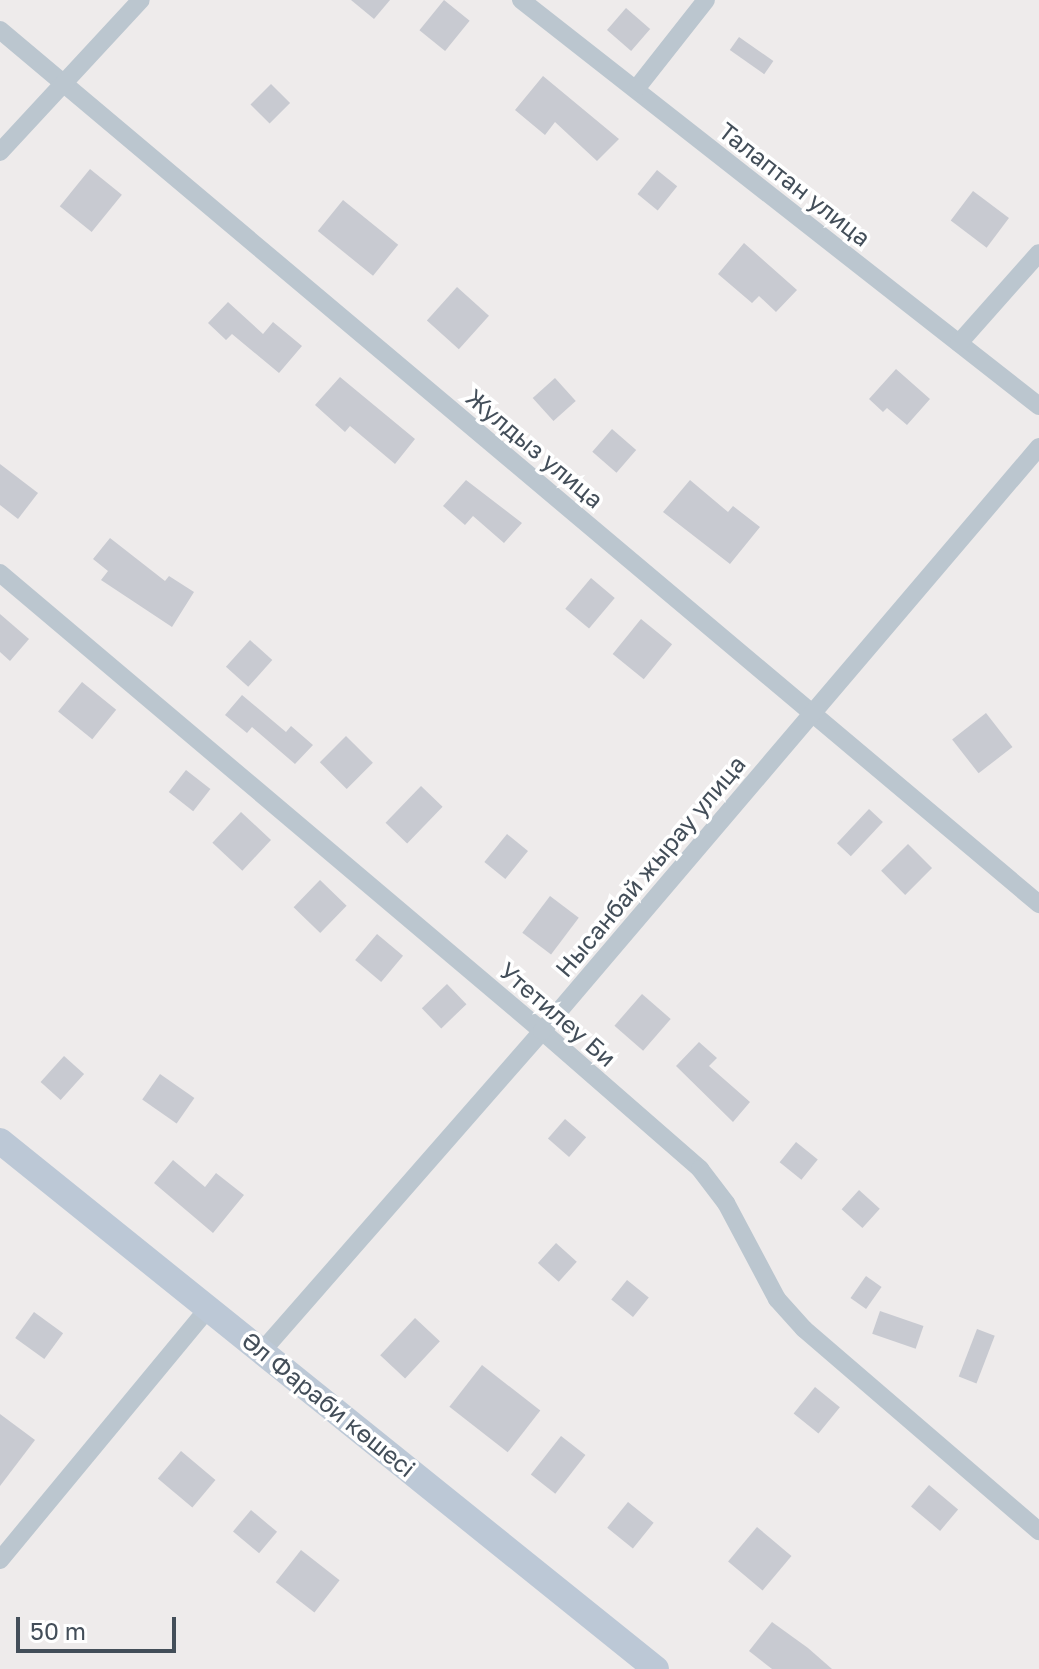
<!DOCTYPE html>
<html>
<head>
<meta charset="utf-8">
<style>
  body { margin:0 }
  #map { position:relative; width:1039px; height:1669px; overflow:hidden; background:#eeebeb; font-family:"Golos Text",sans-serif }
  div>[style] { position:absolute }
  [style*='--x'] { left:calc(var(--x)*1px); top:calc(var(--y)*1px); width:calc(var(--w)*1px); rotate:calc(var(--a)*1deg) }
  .building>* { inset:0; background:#c8cad1; transform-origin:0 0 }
  .street>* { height:18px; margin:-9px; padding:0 9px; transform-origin:9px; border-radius:9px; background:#bbc6cf }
  .secondary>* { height:26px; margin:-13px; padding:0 13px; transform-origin:13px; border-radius:13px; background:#bcc8d6 }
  span { translate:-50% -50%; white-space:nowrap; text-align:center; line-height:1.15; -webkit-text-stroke:7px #fff; paint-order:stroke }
  .street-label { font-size:24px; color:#434e59 }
  .scale { position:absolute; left:16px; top:1617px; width:160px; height:36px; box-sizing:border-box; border:4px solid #434e59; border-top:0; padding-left:10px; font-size:24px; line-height:28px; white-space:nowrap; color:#434e59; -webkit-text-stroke:6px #fff; paint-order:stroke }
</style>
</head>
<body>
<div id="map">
  <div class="building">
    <div style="clip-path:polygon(351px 0,390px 0,374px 19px)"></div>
    <div style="left:444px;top:0;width:33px;height:39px;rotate:39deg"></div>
    <div style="left:626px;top:8px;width:32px;height:29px;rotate:41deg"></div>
    <div style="left:739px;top:37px;width:42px;height:16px;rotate:35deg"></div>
    <div style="clip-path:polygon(543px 76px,619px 139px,597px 161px,555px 122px,545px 135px,515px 110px)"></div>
    <div style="left:271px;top:84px;width:27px;height:29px;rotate:45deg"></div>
    <div style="left:90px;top:169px;width:41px;height:48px;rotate:39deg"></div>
    <div style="left:657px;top:170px;width:26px;height:31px;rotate:39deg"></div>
    <div style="left:973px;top:191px;width:45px;height:37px;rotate:37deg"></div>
    <div style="left:343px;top:200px;width:71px;height:40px;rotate:39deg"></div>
    <div style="clip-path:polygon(744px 243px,797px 290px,776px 312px,759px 296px,752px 303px,718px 274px)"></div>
    <div style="left:457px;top:287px;width:43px;height:45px;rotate:42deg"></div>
    <div style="clip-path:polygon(228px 302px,263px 334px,273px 322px,302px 346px,279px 373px,232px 334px,226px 340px,208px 323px)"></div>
    <div style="clip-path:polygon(896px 369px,930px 399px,907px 425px,887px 408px,883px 412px,869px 399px)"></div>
    <div style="clip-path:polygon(340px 377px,415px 439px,395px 464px,350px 426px,345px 432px,315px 405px)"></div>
    <div style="left:555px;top:378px;width:31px;height:30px;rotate:48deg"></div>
    <div style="left:612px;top:429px;width:32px;height:30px;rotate:41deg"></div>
    <div style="clip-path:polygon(0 464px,38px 493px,18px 519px,0 505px)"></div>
    <div style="clip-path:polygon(466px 480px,522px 523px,504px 543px,473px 516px,465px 525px,443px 506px)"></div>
    <div style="clip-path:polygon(690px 480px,728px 512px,733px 506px,760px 527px,730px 564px,663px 512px)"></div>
    <div style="clip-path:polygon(110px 538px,165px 581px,169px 576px,194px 592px,172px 627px,101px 580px,108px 571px,93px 559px)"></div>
    <div style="left:591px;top:578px;width:31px;height:40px;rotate:40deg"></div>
    <div style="clip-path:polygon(0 614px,29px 639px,10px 661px,0 652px)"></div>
    <div style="left:641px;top:619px;width:40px;height:45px;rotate:39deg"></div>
    <div style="left:250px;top:640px;width:30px;height:36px;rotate:42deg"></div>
    <div style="left:82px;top:682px;width:44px;height:38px;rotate:39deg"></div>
    <div style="clip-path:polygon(242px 695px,286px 732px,291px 726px,313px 745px,295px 764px,252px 727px,247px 733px,225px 715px)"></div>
    <div style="left:986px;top:713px;width:43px;height:43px;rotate:52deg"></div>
    <div style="left:346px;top:736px;width:38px;height:37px;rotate:45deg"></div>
    <div style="left:186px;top:770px;width:31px;height:28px;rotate:38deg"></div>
    <div style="left:421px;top:786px;width:30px;height:51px;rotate:44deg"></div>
    <div style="left:869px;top:809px;width:19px;height:47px;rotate:43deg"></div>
    <div style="left:241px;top:812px;width:41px;height:42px;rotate:43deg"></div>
    <div style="left:507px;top:834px;width:27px;height:36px;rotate:39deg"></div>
    <div style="left:908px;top:844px;width:34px;height:38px;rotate:45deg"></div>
    <div style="left:320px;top:880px;width:37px;height:38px;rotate:44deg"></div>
    <div style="left:550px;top:896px;width:36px;height:46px;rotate:37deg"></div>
    <div style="left:377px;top:934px;width:34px;height:34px;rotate:40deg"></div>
    <div style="left:447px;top:984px;width:28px;height:35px;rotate:46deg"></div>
    <div style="left:642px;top:994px;width:38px;height:42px;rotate:41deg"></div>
    <div style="clip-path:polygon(699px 1042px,717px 1058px,709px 1066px,750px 1102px,733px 1122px,676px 1066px)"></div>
    <div style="left:64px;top:1056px;width:27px;height:35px;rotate:42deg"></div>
    <div style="left:160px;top:1074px;width:42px;height:31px;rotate:35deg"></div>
    <div style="left:565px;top:1119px;width:28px;height:26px;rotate:41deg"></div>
    <div style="left:796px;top:1142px;width:28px;height:26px;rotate:39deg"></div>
    <div style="clip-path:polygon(173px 1160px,205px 1187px,216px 1173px,244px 1195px,213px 1233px,154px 1183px)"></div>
    <div style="left:859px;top:1190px;width:28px;height:26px;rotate:42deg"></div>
    <div style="left:556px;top:1243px;width:28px;height:27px;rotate:42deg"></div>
    <div style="left:866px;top:1276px;width:19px;height:27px;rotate:35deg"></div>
    <div style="left:627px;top:1280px;width:28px;height:25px;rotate:39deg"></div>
    <div style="left:880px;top:1311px;width:46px;height:24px;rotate:19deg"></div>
    <div style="left:34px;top:1312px;width:36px;height:32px;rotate:36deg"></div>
    <div style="left:415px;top:1318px;width:34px;height:51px;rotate:43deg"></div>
    <div style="left:977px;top:1329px;width:19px;height:51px;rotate:21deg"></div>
    <div style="left:482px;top:1365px;width:74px;height:53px;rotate:38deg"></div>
    <div style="left:815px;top:1387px;width:32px;height:34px;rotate:39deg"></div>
    <div style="clip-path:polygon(0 1414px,35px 1440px,0 1486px)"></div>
    <div style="left:561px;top:1436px;width:31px;height:49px;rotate:38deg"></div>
    <div style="left:181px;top:1451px;width:45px;height:36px;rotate:40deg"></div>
    <div style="left:929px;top:1485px;width:38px;height:28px;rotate:40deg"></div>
    <div style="left:628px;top:1502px;width:33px;height:33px;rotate:39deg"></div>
    <div style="left:251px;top:1510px;width:34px;height:28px;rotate:40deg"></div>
    <div style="left:757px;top:1527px;width:45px;height:45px;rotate:40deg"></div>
    <div style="left:301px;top:1550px;width:49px;height:41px;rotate:38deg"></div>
    <div style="clip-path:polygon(772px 1622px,808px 1648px,832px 1669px,772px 1669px,749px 1651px)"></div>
  </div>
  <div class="street">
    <div style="--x:521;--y:0;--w:658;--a:38.09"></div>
    <div style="--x:0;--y:30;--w:1358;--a:40.07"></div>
    <div style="--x:636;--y:89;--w:113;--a:-51.8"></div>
    <div style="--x:0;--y:152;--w:207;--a:-47.2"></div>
    <div style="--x:959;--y:343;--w:120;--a:-48.4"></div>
    <div style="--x:0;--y:573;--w:710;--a:40.2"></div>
    <div style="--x:542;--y:1031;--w:210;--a:41.1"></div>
    <div style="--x:700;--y:1169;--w:43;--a:52.6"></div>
    <div style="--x:726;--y:1203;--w:109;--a:62"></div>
    <div style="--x:777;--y:1299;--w:40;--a:48"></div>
    <div style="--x:804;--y:1329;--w:310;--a:40.7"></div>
    <div style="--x:263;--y:1350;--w:424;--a:-48.8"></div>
    <div style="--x:542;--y:1031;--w:767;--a:-49.6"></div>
    <div style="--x:0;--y:1560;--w:328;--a:-50.4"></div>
  </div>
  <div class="secondary">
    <div style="--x:0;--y:1141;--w:842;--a:38.83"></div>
  </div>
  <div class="street-label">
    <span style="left:795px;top:184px;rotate:38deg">Талаптан улица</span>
    <span style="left:535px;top:448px;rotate:40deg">Жулдыз улица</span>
    <span style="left:650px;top:866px;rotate:-50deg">Нысанбай жырау улица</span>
    <span style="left:558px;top:1014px;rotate:41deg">Утетилеу Би</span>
    <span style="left:329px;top:1404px;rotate:39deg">Әл Фараби көшесі</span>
  </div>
  <div class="scale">50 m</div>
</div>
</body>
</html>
